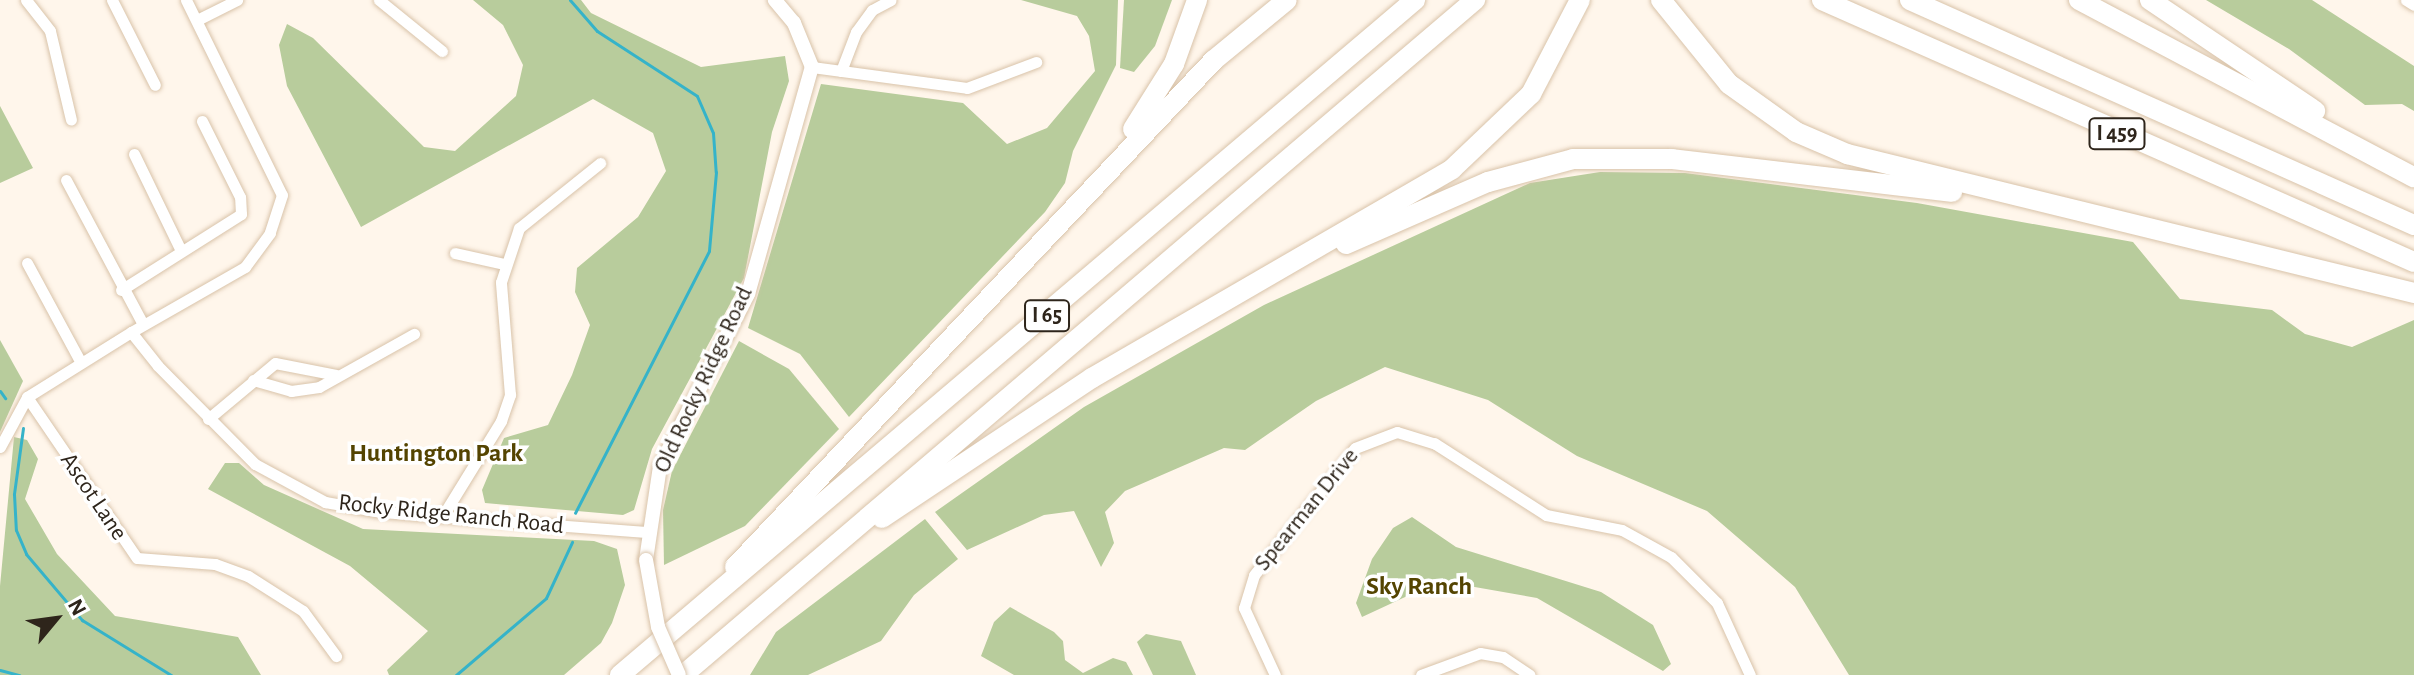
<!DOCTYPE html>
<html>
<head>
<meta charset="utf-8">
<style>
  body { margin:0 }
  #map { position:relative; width:2414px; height:675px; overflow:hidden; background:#fff6eb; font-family:"Alegreya Sans",sans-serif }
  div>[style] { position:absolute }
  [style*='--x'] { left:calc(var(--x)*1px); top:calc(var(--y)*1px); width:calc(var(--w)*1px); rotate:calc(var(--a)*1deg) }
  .green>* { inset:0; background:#b8cc9c }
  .stream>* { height:3px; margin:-1.5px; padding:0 1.5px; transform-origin:1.5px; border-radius:1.5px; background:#35b3c9 }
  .roads { filter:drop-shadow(0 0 2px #d9c3a9) drop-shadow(0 0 2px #d9c3a9) }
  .minor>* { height:11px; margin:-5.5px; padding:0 5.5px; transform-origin:5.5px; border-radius:5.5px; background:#fff }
  .tertiary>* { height:14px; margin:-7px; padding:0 7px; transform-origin:7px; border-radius:7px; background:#fff }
  .motorway>* { height:20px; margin:-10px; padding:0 10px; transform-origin:10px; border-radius:10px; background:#fff }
  .bridges { filter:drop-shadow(0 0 2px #d9c3a9) drop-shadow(0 0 2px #d9c3a9) }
  .tertiary-bridge>* { height:14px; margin:-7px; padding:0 7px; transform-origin:7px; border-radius:7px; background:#fff }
  span { translate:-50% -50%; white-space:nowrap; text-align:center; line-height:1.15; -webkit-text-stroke:7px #fff; paint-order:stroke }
  .shield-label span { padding:2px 6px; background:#fff; border:2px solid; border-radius:6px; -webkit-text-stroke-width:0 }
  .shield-label { font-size:22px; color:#2e251b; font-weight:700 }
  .street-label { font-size:24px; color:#2e251b }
  .neighbourhood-label { font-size:26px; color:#544401; font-weight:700 }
  .north { position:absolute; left:16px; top:579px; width:80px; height:80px; -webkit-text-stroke:6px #fff; paint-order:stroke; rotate:61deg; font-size:22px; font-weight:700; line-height:32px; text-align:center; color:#2e251b }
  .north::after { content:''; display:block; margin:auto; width:28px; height:36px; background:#2e251b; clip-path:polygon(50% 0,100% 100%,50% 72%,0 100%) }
</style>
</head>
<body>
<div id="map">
  <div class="green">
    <div style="clip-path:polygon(473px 0,581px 0,591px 13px,701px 67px,785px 56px,789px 81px,772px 132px,744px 278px,652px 449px,634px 510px,623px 515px,485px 503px,482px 490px,504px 438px,548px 425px,572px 375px,590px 325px,575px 292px,577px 268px,638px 217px,666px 171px,653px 133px,593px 99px,361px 227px,287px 86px,279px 45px,287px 24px,313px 38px,424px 147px,455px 151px,516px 96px,523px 65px,503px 25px)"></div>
    <div style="clip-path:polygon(1021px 0,1118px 0,1116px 65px,1073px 151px,1065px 183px,1045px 212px,849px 417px,800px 354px,748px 328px,821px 84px,963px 103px,1007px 144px,1047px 128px,1095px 71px,1089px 36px,1077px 16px)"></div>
    <div style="clip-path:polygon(1124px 0,1172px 0,1155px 46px,1134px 72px,1120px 68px)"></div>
    <div style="clip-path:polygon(2206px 0,2312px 0,2414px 66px,2414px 111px,2402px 104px,2365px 105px,2289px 49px)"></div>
    <div style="clip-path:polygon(0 106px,33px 168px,0 183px)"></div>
    <div style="clip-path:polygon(1600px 172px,1685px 173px,1917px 203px,2133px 242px,2180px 299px,2272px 310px,2305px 334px,2352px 347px,2414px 320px,2414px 675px,1849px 675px,1795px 587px,1707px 511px,1577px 456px,1488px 400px,1385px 367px,1316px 401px,1245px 450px,1224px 448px,1125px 491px,1105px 512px,1114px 543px,1101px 567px,1074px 511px,1044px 515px,967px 550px,935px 512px,1084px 407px,1264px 305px,1530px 183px)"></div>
    <div style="clip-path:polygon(0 340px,23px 381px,0 432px)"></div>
    <div style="clip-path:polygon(739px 341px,789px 369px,839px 429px,745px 526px,664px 565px,663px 510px,672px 471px)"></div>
    <div style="clip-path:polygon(14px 437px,27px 440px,38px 459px,25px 499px,57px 554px,115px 616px,238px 637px,261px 675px,0 675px,0 586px)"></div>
    <div style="clip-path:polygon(225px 463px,239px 463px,264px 485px,363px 529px,594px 541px,617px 549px,625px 585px,612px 623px,601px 643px,564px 675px,389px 675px,387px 670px,428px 631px,350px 566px,208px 489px)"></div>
    <div style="clip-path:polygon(1412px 517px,1456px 547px,1601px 592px,1653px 625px,1671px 664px,1663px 671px,1537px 598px,1469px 586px,1431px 585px,1362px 617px,1356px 603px,1372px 559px,1393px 528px)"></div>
    <div style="clip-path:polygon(925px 519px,958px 559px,914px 595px,881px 641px,808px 675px,750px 675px,776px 632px)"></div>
    <div style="clip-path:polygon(1010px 607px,1054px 632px,1063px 641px,1065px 660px,1083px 673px,1113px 658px,1126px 662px,1133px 675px,1014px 675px,981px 656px,994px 622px)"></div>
    <div style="clip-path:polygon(1146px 634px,1181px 641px,1196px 675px,1153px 675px,1137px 642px)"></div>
  </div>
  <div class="stream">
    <div style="--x:570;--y:0;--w:41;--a:48.9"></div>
    <div style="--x:597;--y:31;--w:119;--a:33"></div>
    <div style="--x:697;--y:96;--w:40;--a:66.6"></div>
    <div style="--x:713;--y:133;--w:39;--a:86"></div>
    <div style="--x:716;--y:172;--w:79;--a:95.1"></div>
    <div style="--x:709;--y:251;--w:294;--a:117.1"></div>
    <div style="--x:0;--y:391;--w:9;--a:54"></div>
    <div style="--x:23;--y:428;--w:67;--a:97.8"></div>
    <div style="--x:14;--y:494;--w:36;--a:87"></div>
    <div style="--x:16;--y:530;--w:26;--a:67"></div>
    <div style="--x:26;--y:554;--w:87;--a:49.7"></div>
    <div style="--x:82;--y:620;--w:105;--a:31.7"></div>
    <div style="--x:0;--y:670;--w:20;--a:15"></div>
    <div style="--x:456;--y:675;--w:118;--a:-40.5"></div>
    <div style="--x:546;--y:598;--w:62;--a:-65.1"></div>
  </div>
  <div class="roads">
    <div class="minor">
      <div style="--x:26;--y:0;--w:39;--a:52"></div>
      <div style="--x:50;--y:31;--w:91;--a:76.7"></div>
      <div style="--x:112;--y:0;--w:95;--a:63.2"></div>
      <div style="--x:186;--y:0;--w:217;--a:63.8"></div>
      <div style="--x:282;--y:195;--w:40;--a:108"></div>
      <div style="--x:270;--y:233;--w:42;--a:126.3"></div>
      <div style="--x:245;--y:267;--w:131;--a:150.3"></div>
      <div style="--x:131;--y:332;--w:43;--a:51.5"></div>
      <div style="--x:158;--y:366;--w:138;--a:45.3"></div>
      <div style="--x:255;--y:464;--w:80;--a:28.5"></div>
      <div style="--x:325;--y:502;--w:57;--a:10.1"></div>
      <div style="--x:381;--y:512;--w:267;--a:4.3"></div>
      <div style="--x:379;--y:0;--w:81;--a:39"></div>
      <div style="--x:2406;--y:0;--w:9;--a:32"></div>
      <div style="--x:197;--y:20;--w:45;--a:-26.6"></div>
      <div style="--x:812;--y:67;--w:156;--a:7.7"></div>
      <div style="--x:967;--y:88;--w:74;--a:-20.6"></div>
      <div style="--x:841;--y:71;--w:42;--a:-69"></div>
      <div style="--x:856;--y:32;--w:27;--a:-54"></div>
      <div style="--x:872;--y:10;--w:21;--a:-28"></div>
      <div style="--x:134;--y:154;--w:108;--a:64.1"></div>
      <div style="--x:66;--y:180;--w:163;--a:61.9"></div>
      <div style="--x:455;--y:253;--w:50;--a:12.7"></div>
      <div style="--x:27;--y:263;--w:109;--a:61.6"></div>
      <div style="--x:121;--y:290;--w:142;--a:-32.3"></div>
      <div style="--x:241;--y:214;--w:17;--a:-93"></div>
      <div style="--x:240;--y:197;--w:85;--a:-116.6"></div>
      <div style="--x:253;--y:380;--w:40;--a:16"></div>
      <div style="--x:291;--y:391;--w:28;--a:-8"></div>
      <div style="--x:319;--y:387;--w:109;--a:-29.2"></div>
      <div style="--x:27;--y:397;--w:195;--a:55.7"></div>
      <div style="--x:137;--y:558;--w:78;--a:4.4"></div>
      <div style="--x:215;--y:564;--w:35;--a:20"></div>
      <div style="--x:248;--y:576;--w:65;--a:32.5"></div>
      <div style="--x:303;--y:611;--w:56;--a:53.7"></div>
      <div style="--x:208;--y:419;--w:87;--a:-39.9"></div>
      <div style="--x:275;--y:363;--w:62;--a:11.1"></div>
      <div style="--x:0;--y:447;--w:57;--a:-61.6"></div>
      <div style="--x:27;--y:397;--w:123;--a:-32"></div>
      <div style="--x:442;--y:517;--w:113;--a:-58.4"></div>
      <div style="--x:501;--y:421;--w:28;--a:-71"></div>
      <div style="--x:510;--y:395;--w:113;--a:-94.6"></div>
      <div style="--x:501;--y:282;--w:57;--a:-71.6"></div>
      <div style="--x:519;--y:228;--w:104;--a:-38.7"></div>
      <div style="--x:1275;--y:675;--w:74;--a:-114.8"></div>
      <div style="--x:1244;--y:608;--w:34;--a:-73"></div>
      <div style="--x:1254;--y:575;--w:162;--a:-51.5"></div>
      <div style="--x:1355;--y:448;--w:45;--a:-20.9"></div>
      <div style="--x:1397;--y:432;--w:39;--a:17"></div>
      <div style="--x:1434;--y:443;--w:133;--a:32.7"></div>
      <div style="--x:1546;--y:515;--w:77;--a:11.2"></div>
      <div style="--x:1622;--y:530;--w:56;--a:28.9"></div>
      <div style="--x:1671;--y:557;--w:65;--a:45"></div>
      <div style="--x:1717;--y:603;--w:79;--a:65.4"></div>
      <div style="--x:1421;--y:675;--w:63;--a:-20.4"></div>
      <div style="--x:1480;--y:653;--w:23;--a:10"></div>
      <div style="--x:1503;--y:657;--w:32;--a:34"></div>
    </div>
    <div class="tertiary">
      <div style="--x:646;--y:560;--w:95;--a:-81.5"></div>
      <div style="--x:660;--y:466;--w:193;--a:-62.9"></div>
      <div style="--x:748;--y:294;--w:236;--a:-74.3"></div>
      <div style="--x:812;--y:67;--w:48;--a:-112.2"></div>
      <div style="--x:794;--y:23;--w:30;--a:-130"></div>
    </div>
    <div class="motorway">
      <div style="--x:1661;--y:0;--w:108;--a:51"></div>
      <div style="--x:1729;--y:84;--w:82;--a:35.6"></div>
      <div style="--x:1796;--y:132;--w:56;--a:23.3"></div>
      <div style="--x:1847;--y:154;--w:584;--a:13.77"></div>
      <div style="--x:1822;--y:0;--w:647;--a:23.87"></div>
      <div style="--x:1910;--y:0;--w:552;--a:24.06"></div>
      <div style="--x:2079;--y:0;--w:379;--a:27.9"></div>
      <div style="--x:2150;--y:0;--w:199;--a:33.9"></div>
      <div style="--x:1133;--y:129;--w:77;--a:-57.8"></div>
      <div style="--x:1174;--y:64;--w:68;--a:-70.2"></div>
      <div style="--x:1346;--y:244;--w:155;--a:-23.6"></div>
      <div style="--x:1488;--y:182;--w:88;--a:-15.1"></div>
      <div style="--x:1573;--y:159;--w:99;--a:0"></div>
      <div style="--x:1672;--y:159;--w:282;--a:6.7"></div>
      <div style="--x:882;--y:518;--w:252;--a:-33.7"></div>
      <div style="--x:1092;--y:378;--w:416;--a:-30.1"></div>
      <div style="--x:1452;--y:169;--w:109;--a:-43.5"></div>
      <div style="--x:1531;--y:94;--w:106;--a:-62.5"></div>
      <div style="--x:735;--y:567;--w:697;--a:-46.63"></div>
      <div style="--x:1214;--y:60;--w:94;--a:-39.4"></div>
      <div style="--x:620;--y:675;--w:1043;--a:-40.33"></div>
      <div style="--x:683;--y:675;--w:1041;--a:-40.44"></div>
    </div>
  </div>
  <div class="bridges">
    <div class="tertiary-bridge">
      <div style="--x:646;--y:560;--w:68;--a:79.8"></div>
      <div style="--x:658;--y:627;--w:52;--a:66.4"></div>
    </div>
  </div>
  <div class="shield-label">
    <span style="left:2117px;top:134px">I 459</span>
    <span style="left:1047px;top:316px">I 65</span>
  </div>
  <div class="street-label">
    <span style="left:704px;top:380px;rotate:-65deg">Old Rocky Ridge Road</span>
    <span style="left:93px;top:497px;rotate:56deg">Ascot Lane</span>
    <span style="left:1307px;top:510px;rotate:-51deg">Spearman Drive</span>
    <span style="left:451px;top:515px;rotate:6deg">Rocky Ridge Ranch Road</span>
  </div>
  <div class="neighbourhood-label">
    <span style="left:436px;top:454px">Huntington Park</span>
    <span style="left:1419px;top:587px">Sky Ranch</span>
  </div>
  <div class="north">N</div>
</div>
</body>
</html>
